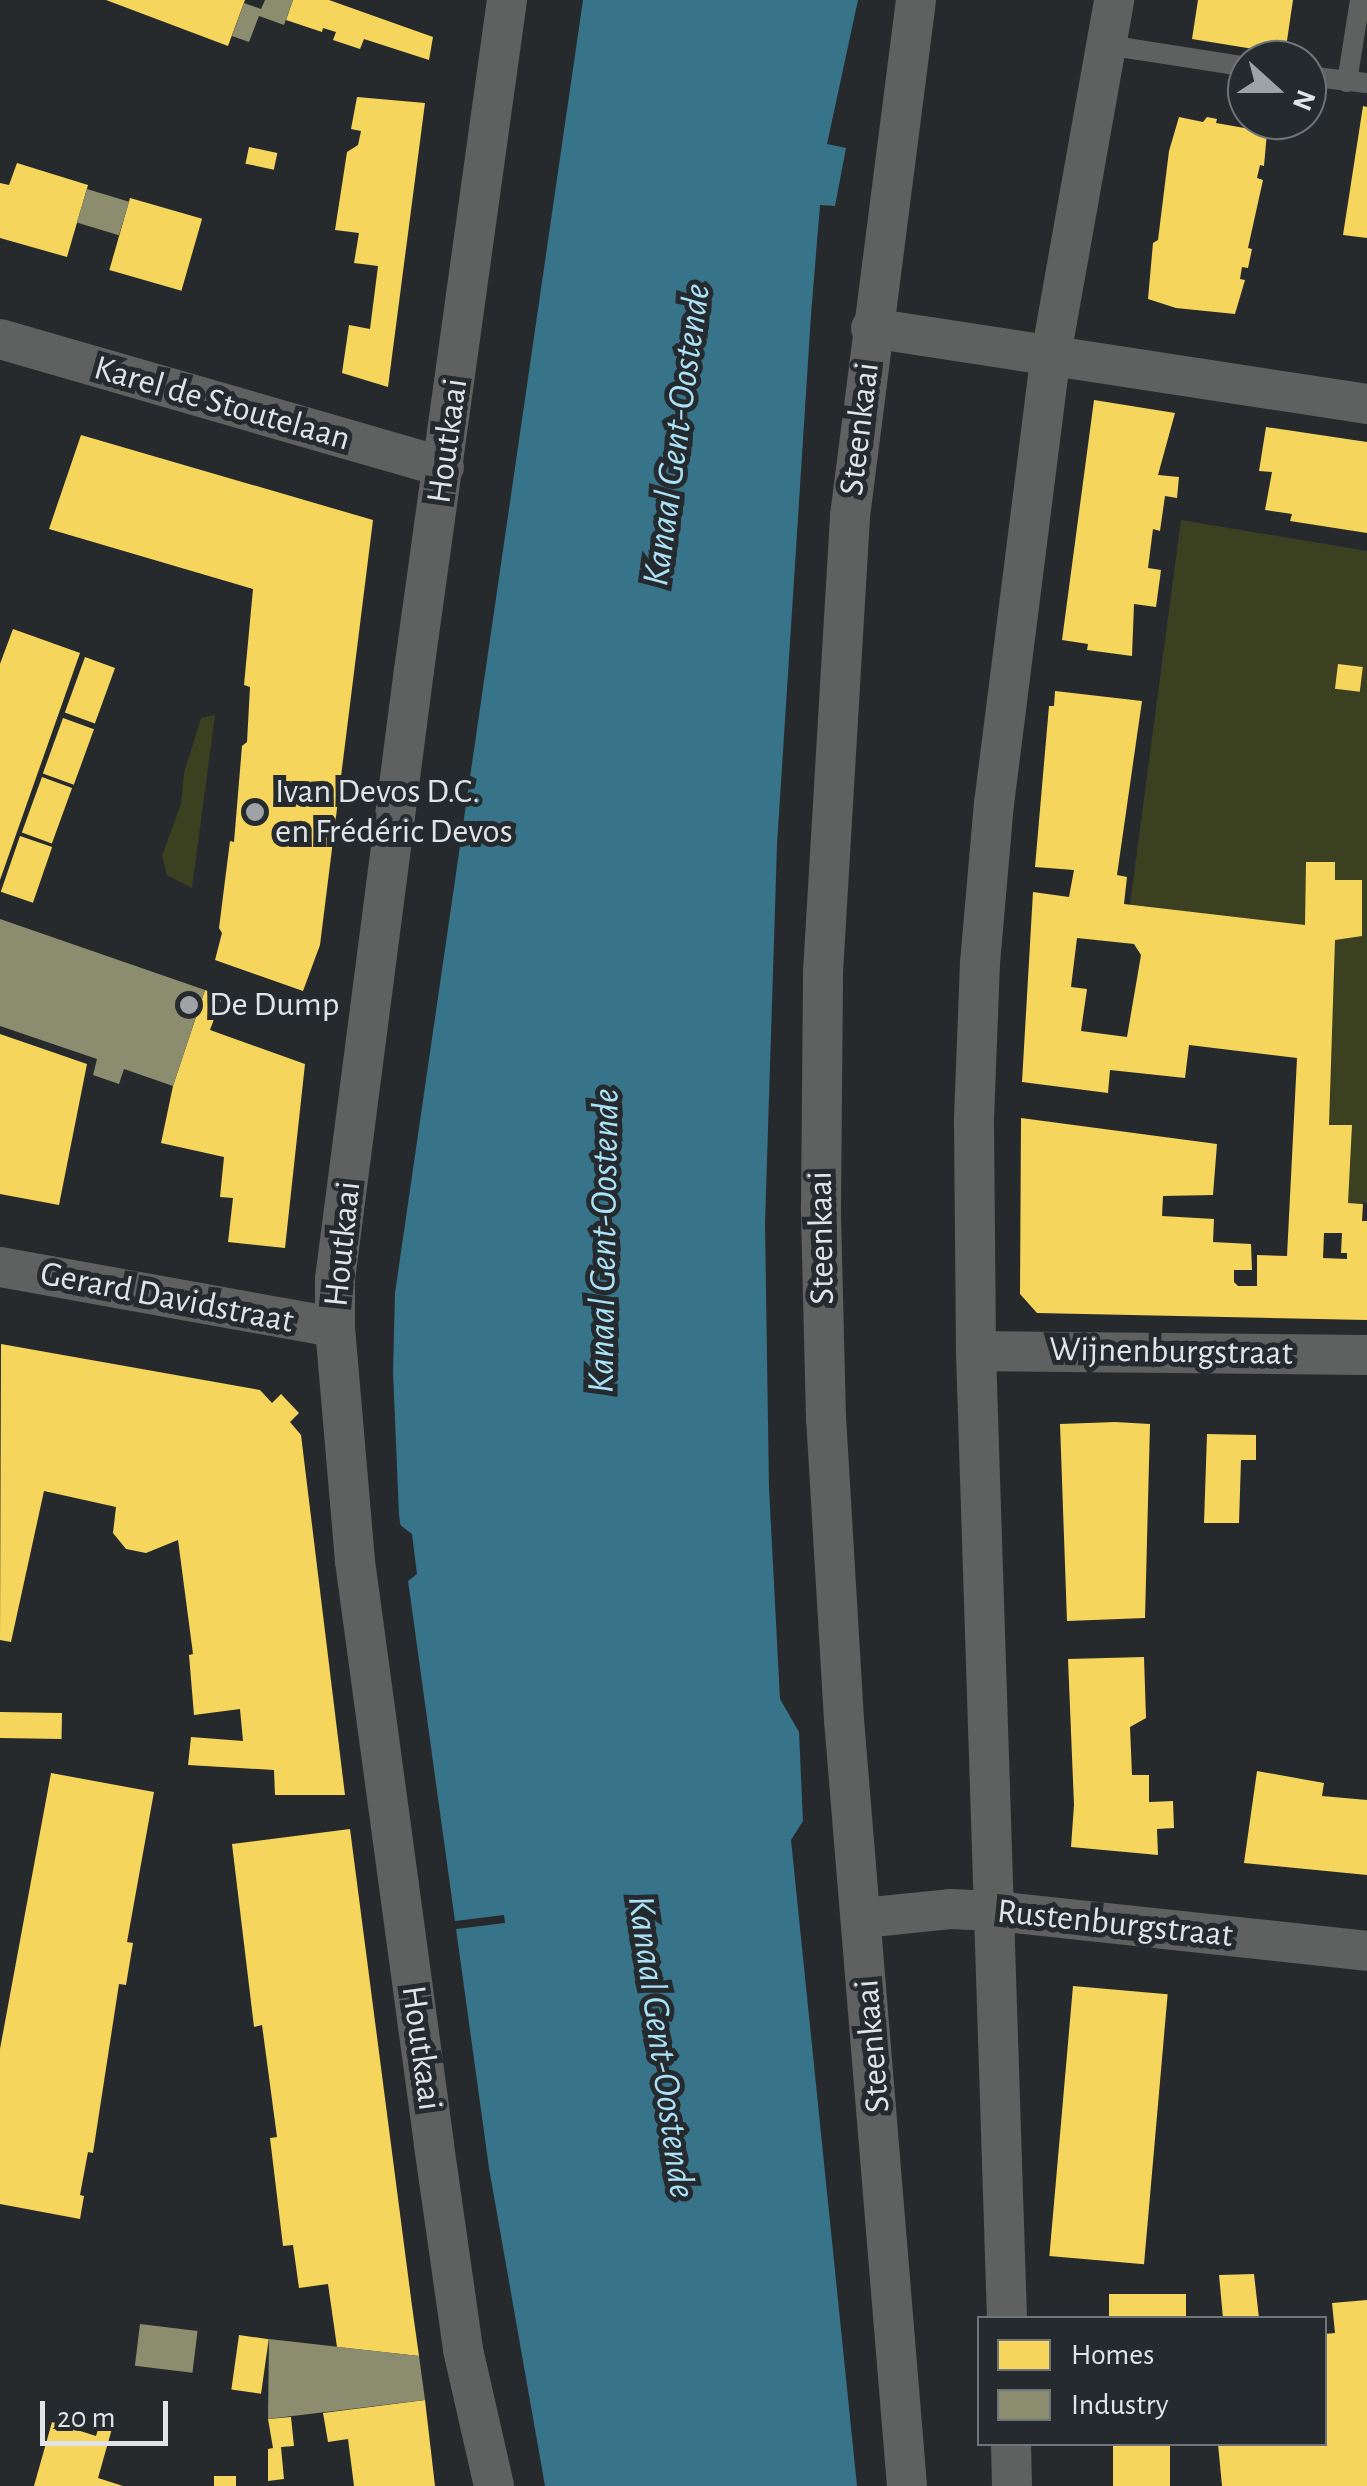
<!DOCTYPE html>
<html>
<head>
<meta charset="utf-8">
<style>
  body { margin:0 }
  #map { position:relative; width:1367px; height:2486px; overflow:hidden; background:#272a2c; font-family:"Alegreya Sans",sans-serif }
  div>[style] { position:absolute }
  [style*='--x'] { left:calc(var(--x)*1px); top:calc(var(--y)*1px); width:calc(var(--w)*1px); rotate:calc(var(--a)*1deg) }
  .green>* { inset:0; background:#3b4020 }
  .water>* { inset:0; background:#377389 }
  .pier>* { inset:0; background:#272a2c; transform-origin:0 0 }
  .homes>* { inset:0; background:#f6d55c; transform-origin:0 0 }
  .industry>* { inset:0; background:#8c8c6e; transform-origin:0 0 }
  .lane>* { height:20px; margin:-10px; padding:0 10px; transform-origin:10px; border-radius:10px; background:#5f6060 }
  .street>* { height:40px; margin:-20px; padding:0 20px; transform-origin:20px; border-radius:20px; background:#5f6060 }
  .dots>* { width:28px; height:28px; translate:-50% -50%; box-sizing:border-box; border:5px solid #252a2e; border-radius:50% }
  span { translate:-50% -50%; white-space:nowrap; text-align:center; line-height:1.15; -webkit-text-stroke:10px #252a2e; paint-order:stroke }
  .street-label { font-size:35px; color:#e1e4e7 }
  .poi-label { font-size:35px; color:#e1e4e7 }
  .left { translate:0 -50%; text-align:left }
  .water-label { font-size:38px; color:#aae1f7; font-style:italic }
  .legend { position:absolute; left:977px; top:2316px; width:350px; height:130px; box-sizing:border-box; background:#252a2e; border:2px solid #707478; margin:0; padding:12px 18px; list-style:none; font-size:30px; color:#e1e4e7 }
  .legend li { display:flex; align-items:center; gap:20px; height:50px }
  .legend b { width:50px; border:2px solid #707478 }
  .north { position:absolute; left:1227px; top:40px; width:100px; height:100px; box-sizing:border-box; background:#252a2e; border:2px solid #707478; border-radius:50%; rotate:111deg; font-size:28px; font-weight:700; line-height:40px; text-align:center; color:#e1e4e7 }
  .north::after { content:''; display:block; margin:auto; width:35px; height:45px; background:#a0a3a6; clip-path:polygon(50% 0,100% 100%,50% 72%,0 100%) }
  .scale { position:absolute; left:40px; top:2401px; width:128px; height:45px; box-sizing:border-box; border:5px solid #e1e4e7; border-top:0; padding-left:12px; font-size:30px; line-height:35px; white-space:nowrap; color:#e1e4e7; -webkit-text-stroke:8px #252a2e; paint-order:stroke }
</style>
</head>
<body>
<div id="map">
  <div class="green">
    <div style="clip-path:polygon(1181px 520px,1367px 551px,1367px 1203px,1346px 1203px,1319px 1143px,1324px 935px,1129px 912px)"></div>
    <div style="clip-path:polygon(215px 715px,210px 753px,192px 888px,167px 875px,162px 856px,181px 804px,184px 773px,201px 718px)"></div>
  </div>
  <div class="water">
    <div style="clip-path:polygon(583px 0,858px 0,827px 144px,846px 148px,835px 206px,820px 205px,811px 315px,777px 845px,765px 1224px,769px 1488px,780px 1699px,799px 1732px,803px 1821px,791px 1840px,857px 2486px,545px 2486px,489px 2168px,399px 1515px,393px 1372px,395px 1293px)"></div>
  </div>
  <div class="pier">
    <div style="clip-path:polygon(395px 1521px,412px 1534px,417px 1574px,403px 1585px)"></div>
    <div style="left:504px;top:1915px;width:8px;height:57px;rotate:83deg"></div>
  </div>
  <div class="homes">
    <div style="clip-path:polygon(106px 0,245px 0,228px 46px)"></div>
    <div style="clip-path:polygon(293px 0,329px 0,433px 37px,429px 60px,364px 39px,360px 49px,333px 40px,336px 32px,323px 28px,322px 32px,286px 20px)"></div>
    <div style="clip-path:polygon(1198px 0,1293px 0,1285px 54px,1192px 39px)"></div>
    <div style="clip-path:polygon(357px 97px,425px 103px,388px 387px,342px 373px,349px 325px,370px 329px,378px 266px,354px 263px,359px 233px,335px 230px,347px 152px,358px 145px,361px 131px,351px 129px)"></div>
    <div style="clip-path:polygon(1363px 106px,1367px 107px,1367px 238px,1343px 235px)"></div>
    <div style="clip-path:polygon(1179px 117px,1203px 122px,1207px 117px,1217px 119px,1216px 123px,1267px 132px,1264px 166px,1260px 165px,1257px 178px,1263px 180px,1248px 248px,1252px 249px,1248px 268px,1242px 267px,1240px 279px,1245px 280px,1235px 314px,1176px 308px,1148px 299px,1153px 243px,1158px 240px,1169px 151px)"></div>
    <div style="left:249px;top:147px;width:29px;height:17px;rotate:12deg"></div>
    <div style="clip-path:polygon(17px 163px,88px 185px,67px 257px,0 238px,0 183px,9px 185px)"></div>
    <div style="left:130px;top:198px;width:75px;height:75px;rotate:16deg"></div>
    <div style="clip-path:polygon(1094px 400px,1175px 413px,1158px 475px,1179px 477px,1177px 498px,1165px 496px,1160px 531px,1153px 529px,1148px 568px,1161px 570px,1156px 607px,1134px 604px,1132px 656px,1087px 650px,1088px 644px,1062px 640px)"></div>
    <div style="clip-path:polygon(1266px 427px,1367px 442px,1367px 533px,1290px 521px,1292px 514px,1265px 510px,1272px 472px,1259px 471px)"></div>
    <div style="clip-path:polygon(81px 435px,373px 520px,320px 945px,303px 991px,215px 960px,222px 933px,219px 928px,230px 841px,234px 842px,242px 746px,247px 742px,250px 687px,244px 685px,253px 589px,49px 529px)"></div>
    <div style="clip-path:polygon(13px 629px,80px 653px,0 880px,0 664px)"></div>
    <div style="left:85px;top:657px;width:32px;height:59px;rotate:20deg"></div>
    <div style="left:1338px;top:664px;width:25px;height:25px;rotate:7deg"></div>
    <div style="clip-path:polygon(evenodd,1055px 691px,1142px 701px,1117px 875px,1127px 877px,1124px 904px,1305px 925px,1306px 862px,1335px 862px,1335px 880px,1362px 880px,1362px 936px,1335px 940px,1329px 1125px,1352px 1125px,1348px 1203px,1363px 1204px,1362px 1221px,1367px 1221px,1367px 1320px,1037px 1313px,1020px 1294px,1021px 1118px,1217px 1144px,1213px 1195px,1163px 1196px,1162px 1216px,1214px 1219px,1213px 1242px,1251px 1244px,1252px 1270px,1234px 1270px,1234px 1282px,1238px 1286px,1257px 1286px,1257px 1255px,1287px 1256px,1297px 1058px,1189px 1045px,1185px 1078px,1110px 1070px,1108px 1093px,1022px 1082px,1033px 892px,1069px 897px,1074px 870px,1035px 867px,1049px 706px,1054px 706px,1055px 691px,1077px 938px,1134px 944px,1141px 955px,1127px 1037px,1081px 1031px,1087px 989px,1071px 987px,1077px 938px,1055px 691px,1324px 1233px,1342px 1233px,1341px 1253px,1347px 1253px,1347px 1259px,1323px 1258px,1324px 1233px)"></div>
    <div style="left:63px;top:718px;width:33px;height:59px;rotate:20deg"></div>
    <div style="left:42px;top:777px;width:32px;height:59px;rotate:20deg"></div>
    <div style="left:20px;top:836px;width:34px;height:59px;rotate:19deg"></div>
    <div style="clip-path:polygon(205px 990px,226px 998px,221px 1000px,210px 1030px,305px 1064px,285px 1248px,228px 1242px,233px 1198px,220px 1197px,224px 1157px,161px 1143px,173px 1086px)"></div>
    <div style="clip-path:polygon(0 1034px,87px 1064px,59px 1205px,0 1194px)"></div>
    <div style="clip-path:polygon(1px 1344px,260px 1390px,272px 1403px,281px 1394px,299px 1413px,290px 1422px,301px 1435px,345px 1795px,275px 1795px,274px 1770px,188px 1765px,191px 1737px,243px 1741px,240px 1709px,194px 1715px,189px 1655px,193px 1654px,178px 1540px,146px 1553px,126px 1549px,113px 1533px,116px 1507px,44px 1491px,11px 1642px,0 1640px)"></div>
    <div style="clip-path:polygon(1115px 1422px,1150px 1424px,1145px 1618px,1067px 1621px,1060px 1424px)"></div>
    <div style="clip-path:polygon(1207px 1434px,1256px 1435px,1256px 1460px,1241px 1460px,1239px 1523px,1204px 1523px)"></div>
    <div style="clip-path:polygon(1144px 1657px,1146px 1718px,1130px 1727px,1132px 1775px,1149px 1775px,1149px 1802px,1173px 1801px,1174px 1828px,1157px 1829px,1158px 1855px,1071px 1847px,1074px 1805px,1068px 1659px)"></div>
    <div style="left:0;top:1712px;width:62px;height:26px;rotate:1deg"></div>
    <div style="clip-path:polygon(1257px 1771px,1324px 1783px,1322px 1796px,1367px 1800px,1367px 1875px,1244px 1863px)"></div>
    <div style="clip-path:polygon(51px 1773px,154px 1792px,127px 1942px,133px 1943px,126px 1985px,119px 1984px,93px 2153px,88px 2152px,80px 2195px,84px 2196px,80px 2219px,0 2204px,0 2049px)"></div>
    <div style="clip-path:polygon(350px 1829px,412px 2306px,419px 2356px,337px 2347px,328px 2284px,299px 2288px,293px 2245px,283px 2246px,270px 2138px,277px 2137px,262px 2025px,254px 2027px,232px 1844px)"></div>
    <div style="left:1073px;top:1986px;width:95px;height:271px;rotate:5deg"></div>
    <div style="clip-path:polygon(1254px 2274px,1259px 2318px,1223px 2318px,1219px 2275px)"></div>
    <div style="left:1186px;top:2294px;width:24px;height:77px;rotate:90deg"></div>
    <div style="clip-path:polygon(1367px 2300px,1367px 2486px,1222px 2486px,1218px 2444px,1324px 2444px,1324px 2334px,1335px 2333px,1332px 2303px)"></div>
    <div style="left:239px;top:2335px;width:30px;height:55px;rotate:8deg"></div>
    <div style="clip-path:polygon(425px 2400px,435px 2486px,354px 2486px,348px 2439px,328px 2442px,323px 2413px)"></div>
    <div style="clip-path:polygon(291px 2417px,294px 2446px,281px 2447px,284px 2479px,268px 2481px,268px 2449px,273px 2448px,268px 2419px)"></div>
    <div style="clip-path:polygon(101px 2420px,113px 2425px,98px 2478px,123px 2486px,34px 2486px,52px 2422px,96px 2436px)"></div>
    <div style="left:1113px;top:2444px;width:57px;height:42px"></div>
    <div style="left:214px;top:2476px;width:22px;height:10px"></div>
  </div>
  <div class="industry">
    <div style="clip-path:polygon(265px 0,293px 0,284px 25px,259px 16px,249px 42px,232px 36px,244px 3px,261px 9px)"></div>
    <div style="left:87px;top:189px;width:44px;height:35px;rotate:17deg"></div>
    <div style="clip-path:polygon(0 919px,205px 990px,173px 1086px,124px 1069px,119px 1084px,93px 1075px,97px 1059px,0 1026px)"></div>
    <div style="left:140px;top:2324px;width:58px;height:42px;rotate:7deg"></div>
    <div style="clip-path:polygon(269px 2339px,419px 2356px,425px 2400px,268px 2419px)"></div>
  </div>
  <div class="lane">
    <div style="--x:1107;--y:45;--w:142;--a:8.9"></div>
    <div style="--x:1307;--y:76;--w:60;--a:6.7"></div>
    <div style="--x:1347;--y:82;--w:83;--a:-81"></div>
  </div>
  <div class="street">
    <div style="--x:871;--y:328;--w:502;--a:8.71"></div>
    <div style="--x:0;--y:339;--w:462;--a:16.1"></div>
    <div style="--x:0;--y:1267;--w:340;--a:10.2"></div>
    <div style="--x:976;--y:1351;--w:391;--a:0.6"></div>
    <div style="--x:863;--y:1918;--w:87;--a:-5.9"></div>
    <div style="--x:950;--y:1909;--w:45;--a:2.5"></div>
    <div style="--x:995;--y:1911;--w:374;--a:6.1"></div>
    <div style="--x:1007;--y:2318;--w:967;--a:-91.84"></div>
    <div style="--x:976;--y:1351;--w:232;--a:-90.5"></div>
    <div style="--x:974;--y:1119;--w:156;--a:-87.8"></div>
    <div style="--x:980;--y:963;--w:160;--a:-85"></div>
    <div style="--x:994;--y:804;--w:453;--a:-82.8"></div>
    <div style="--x:1051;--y:355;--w:361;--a:-79.9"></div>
    <div style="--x:1011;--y:2444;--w:42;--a:88.6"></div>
    <div style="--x:494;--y:2486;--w:140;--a:-102.8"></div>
    <div style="--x:463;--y:2349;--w:207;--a:-98.1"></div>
    <div style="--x:434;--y:2144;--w:588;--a:-97.72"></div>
    <div style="--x:355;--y:1561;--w:235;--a:-94.9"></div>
    <div style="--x:335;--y:1327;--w:48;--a:-90"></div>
    <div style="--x:335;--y:1279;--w:614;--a:-82.61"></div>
    <div style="--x:414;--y:670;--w:676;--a:-82.1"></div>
    <div style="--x:907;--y:2486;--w:769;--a:-94.7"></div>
    <div style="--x:844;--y:1720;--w:302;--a:-93.4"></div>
    <div style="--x:826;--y:1419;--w:212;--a:-91.4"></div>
    <div style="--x:821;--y:1207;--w:235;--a:-89.5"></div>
    <div style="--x:823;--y:972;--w:457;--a:-86.6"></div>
    <div style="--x:850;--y:516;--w:520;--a:-82.71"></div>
  </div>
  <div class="dots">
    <div style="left:255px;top:812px;background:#a0a3a6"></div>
    <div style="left:189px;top:1005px;background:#a0a3a6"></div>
  </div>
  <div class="street-label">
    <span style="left:222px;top:404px;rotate:16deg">Karel de Stoutelaan</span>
    <span style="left:860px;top:429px;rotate:-83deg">Steenkaai</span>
    <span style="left:448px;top:441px;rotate:-82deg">Houtkaai</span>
    <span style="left:822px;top:1238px;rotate:-91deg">Steenkaai</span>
    <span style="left:343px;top:1244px;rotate:-84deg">Houtkaai</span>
    <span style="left:167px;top:1298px;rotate:11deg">Gerard Davidstraat</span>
    <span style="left:1171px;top:1352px;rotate:1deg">Wijnenburgstraat</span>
    <span style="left:1115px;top:1924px;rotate:6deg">Rustenburgstraat</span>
    <span style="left:873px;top:2046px;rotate:-95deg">Steenkaai</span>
    <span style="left:421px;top:2048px;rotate:82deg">Houtkaai</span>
  </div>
  <div class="poi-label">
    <span class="left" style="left:275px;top:812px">Ivan Devos D.C.<br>en Frédéric Devos</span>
    <span class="left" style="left:209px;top:1005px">De Dump</span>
  </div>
  <div class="water-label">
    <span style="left:678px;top:435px;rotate:-82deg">Kanaal Gent-Oostende</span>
    <span style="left:605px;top:1241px;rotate:-89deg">Kanaal Gent-Oostende</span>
    <span style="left:660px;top:2047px;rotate:82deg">Kanaal Gent-Oostende</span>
  </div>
  <ul class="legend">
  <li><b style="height:28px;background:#f6d55c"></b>Homes</li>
  <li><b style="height:28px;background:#8c8c6e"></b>Industry</li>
  </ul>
  <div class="north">N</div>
  <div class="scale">20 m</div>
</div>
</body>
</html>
